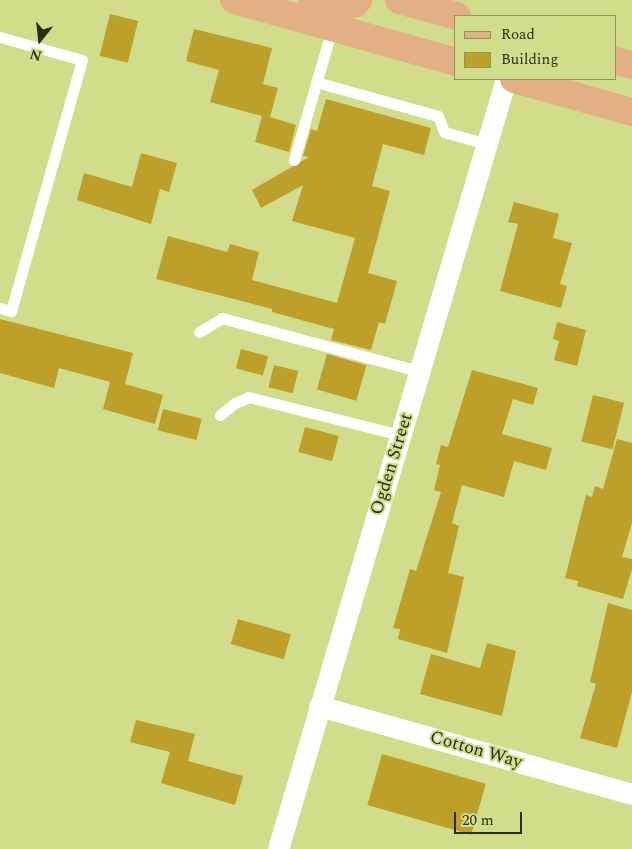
<!DOCTYPE html>
<html>
<head>
<meta charset="utf-8">
<style>
  body { margin:0 }
  #map { position:relative; width:632px; height:849px; overflow:hidden; background:#d1dd8b; font-family:Spectral,serif }
  div>[style] { position:absolute }
  [style*='--x'] { left:calc(var(--x)*1px); top:calc(var(--y)*1px); width:calc(var(--w)*1px); rotate:calc(var(--a)*1deg) }
  .building>* { inset:0; background:#bca02a; transform-origin:0 0 }
  .service>* { height:11px; margin:-5.5px; padding:0 5.5px; transform-origin:5.5px; border-radius:5.5px; background:#fff }
  .minor>* { height:21px; margin:-10.5px; padding:0 10.5px; transform-origin:10.5px; border-radius:10.5px; background:#fff }
  .primary>* { height:28px; margin:-14px; padding:0 14px; transform-origin:14px; border-radius:14px; background:#e3af85 }
  span { translate:-50% -50%; white-space:nowrap; text-align:center; line-height:1.15; -webkit-text-stroke:4px #d1dd8b; paint-order:stroke }
  .street-label { font-size:18px; color:#292d0a }
  .legend { position:absolute; left:454px; top:15px; width:162px; height:65px; box-sizing:border-box; background:#d1dd8b; border:1px solid #8e9757; margin:0; padding:6px 9px; list-style:none; font-size:15px; color:#292d0a }
  .legend li { display:flex; align-items:center; gap:10px; height:25px }
  .legend b { width:25px; border:1px solid #8e9757 }
  .north { position:absolute; left:15px; top:15px; width:50px; height:50px; -webkit-text-stroke:4px #d1dd8b; paint-order:stroke; rotate:196deg; font-size:14px; font-weight:700; line-height:20px; text-align:center; color:#292d0a }
  .north::after { content:''; display:block; margin:auto; width:18px; height:22px; background:#292d0a; clip-path:polygon(50% 0,100% 100%,50% 72%,0 100%) }
  .scale { position:absolute; left:454px; top:812px; width:68px; height:22px; box-sizing:border-box; border:2px solid #292d0a; border-top:0; padding-left:6px; font-size:15px; line-height:18px; white-space:nowrap; color:#292d0a; -webkit-text-stroke:4px #d1dd8b; paint-order:stroke }
</style>
</head>
<body>
<div id="map">
  <div class="building">
    <div style="left:110px;top:14px;width:29px;height:43px;rotate:14deg"></div>
    <div style="clip-path:polygon(194px 29px,272px 48px,263px 84px,278px 88px,270px 117px,296px 125px,289px 152px,255px 142px,262px 116px,210px 102px,219px 70px,186px 61px)"></div>
    <div style="clip-path:polygon(326px 99px,431px 128px,424px 155px,383px 144px,372px 186px,390px 191px,368px 273px,397px 281px,385px 324px,379px 322px,371px 350px,331px 340px,334px 329px,272px 312px,272px 309px,156px 279px,168px 236px,227px 252px,230px 244px,259px 252px,252px 280px,337px 303px,355px 238px,292px 221px,303px 185px,261px 208px,252px 190px,309px 157px,303px 156px,311px 129px,317px 131px)"></div>
    <div style="clip-path:polygon(141px 153px,177px 163px,169px 192px,160px 189px,151px 224px,77px 200px,84px 173px,132px 187px)"></div>
    <div style="clip-path:polygon(514px 202px,559px 214px,553px 238px,572px 243px,560px 284px,567px 286px,561px 308px,500px 291px,518px 224px,508px 222px)"></div>
    <div style="clip-path:polygon(0 319px,133px 353px,125px 384px,163px 395px,155px 424px,103px 409px,110px 382px,59px 368px,54px 388px,0 373px)"></div>
    <div style="clip-path:polygon(557px 322px,586px 330px,577px 366px,554px 360px,559px 341px,553px 339px)"></div>
    <div style="left:241px;top:349px;width:28px;height:20px;rotate:15deg"></div>
    <div style="left:327px;top:354px;width:41px;height:37px;rotate:16deg"></div>
    <div style="left:274px;top:365px;width:25px;height:23px;rotate:14deg"></div>
    <div style="clip-path:polygon(472px 370px,538px 388px,533px 405px,513px 399px,502px 434px,552px 448px,546px 470px,514px 461px,504px 497px,462px 485px,452px 523px,459px 526px,448px 573px,464px 577px,447px 653px,398px 639px,400px 629px,393px 628px,410px 569px,416px 571px,441px 492px,434px 490px,440px 465px,436px 464px,441px 445px,448px 447px)"></div>
    <div style="left:593px;top:395px;width:32px;height:48px;rotate:14deg"></div>
    <div style="left:163px;top:409px;width:40px;height:22px;rotate:14deg"></div>
    <div style="left:305px;top:427px;width:35px;height:26px;rotate:15deg"></div>
    <div style="clip-path:polygon(617px 439px,632px 443px,632px 523px,622px 557px,632px 559px,632px 569px,623px 599px,577px 586px,578px 581px,565px 578px,586px 495px,592px 497px,595px 486px,603px 489px)"></div>
    <div style="clip-path:polygon(608px 603px,632px 610px,632px 692px,617px 748px,580px 738px,596px 684px,590px 682px)"></div>
    <div style="left:238px;top:619px;width:55px;height:26px;rotate:16deg"></div>
    <div style="clip-path:polygon(487px 643px,516px 651px,502px 716px,420px 694px,431px 654px,480px 668px)"></div>
    <div style="clip-path:polygon(136px 720px,195px 734px,188px 761px,243px 776px,235px 805px,161px 783px,170px 752px,130px 742px)"></div>
    <div style="left:382px;top:754px;width:108px;height:53px;rotate:16deg"></div>
  </div>
  <div class="service">
    <div style="--x:0;--y:37;--w:85;--a:15.7"></div>
    <div style="--x:82;--y:60;--w:261;--a:105.8"></div>
    <div style="--x:11;--y:311;--w:11;--a:-165"></div>
    <div style="--x:316;--y:82;--w:127;--a:15.6"></div>
    <div style="--x:438;--y:116;--w:17;--a:69"></div>
    <div style="--x:444;--y:132;--w:45;--a:15.6"></div>
    <div style="--x:294;--y:160;--w:137;--a:-73.9"></div>
    <div style="--x:199;--y:332;--w:27;--a:-31"></div>
    <div style="--x:222;--y:318;--w:204;--a:15.1"></div>
    <div style="--x:220;--y:415;--w:19;--a:-39"></div>
    <div style="--x:235;--y:403;--w:15;--a:-23"></div>
    <div style="--x:249;--y:397;--w:156;--a:14.1"></div>
  </div>
  <div class="minor">
    <div style="--x:319;--y:706;--w:325;--a:15.7"></div>
    <div style="--x:278;--y:849;--w:803;--a:-73.51"></div>
  </div>
  <div class="primary">
    <div style="--x:234;--y:0;--w:230;--a:15.6"></div>
    <div style="--x:312;--y:0;--w:18;--a:16"></div>
    <div style="--x:329;--y:5;--w:25;--a:-2"></div>
    <div style="--x:354;--y:4;--w:6;--a:-45"></div>
    <div style="--x:399;--y:0;--w:60;--a:15.4"></div>
    <div style="--x:616;--y:61;--w:16;--a:14"></div>
    <div style="--x:514;--y:79;--w:123;--a:15.6"></div>
  </div>
  <div class="street-label">
    <span style="left:392px;top:464px;rotate:-73deg">Ogden Street</span>
    <span style="left:476px;top:750px;rotate:16deg">Cotton Way</span>
  </div>
  <ul class="legend">
  <li><b style="height:6px;background:#e3af85"></b>Road</li>
  <li><b style="height:14px;background:#bca02a"></b>Building</li>
  </ul>
  <div class="north">N</div>
  <div class="scale">20 m</div>
</div>
</body>
</html>
